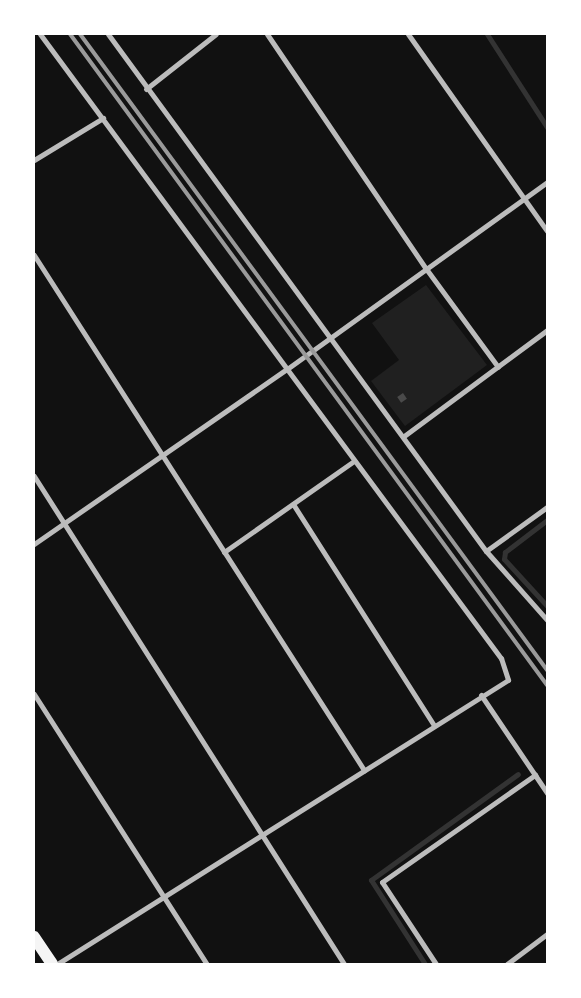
<!DOCTYPE html>
<html>
<head>
<meta charset="utf-8">
<style>
  body { margin:0 }
  #map { position:relative; width:581px; height:998px; overflow:hidden; background:#111; font-family:Quicksand,sans-serif }
  div>[style] { position:absolute }
  [style*='--x'] { left:calc(var(--x)*1px); top:calc(var(--y)*1px); width:calc(var(--w)*1px); rotate:calc(var(--a)*1deg) }
  .green>* { inset:0; background:#202020 }
  .stream>* { height:5px; margin:-2.5px; padding:0 2.5px; transform-origin:2.5px; border-radius:2.5px; background:#333 }
  .building>* { inset:0; background:#4a4a4a; transform-origin:0 0 }
  .minor>* { height:5px; margin:-2.5px; padding:0 2.5px; transform-origin:2.5px; border-radius:2.5px; background:#bcbcbc }
  .primary>* { height:12px; margin:-6px; padding:0 6px; transform-origin:6px; border-radius:6px; background:#f5f5f5 }
  .rail>* { height:4px; margin:-2px; padding:0 2px; transform-origin:2px; border-radius:2px; background:#9a9a9a }
  span { translate:-50% -50%; white-space:nowrap; text-align:center; line-height:1.15; -webkit-text-stroke:5px #fff; paint-order:stroke }
  .frame { position:absolute; inset:0; border:35px solid #fff; pointer-events:none }
</style>
</head>
<body>
<div id="map">
  <div class="green">
    <div style="clip-path:polygon(426px 285px,487px 365px,405px 426px,371px 381px,399px 360px,372px 323px)"></div>
  </div>
  <div class="stream">
    <div style="--x:487;--y:34;--w:111;--a:57.2"></div>
    <div style="--x:547;--y:520;--w:53;--a:142.7"></div>
    <div style="--x:505;--y:552;--w:7;--a:98"></div>
    <div style="--x:504;--y:559;--w:64;--a:47.5"></div>
    <div style="--x:425;--y:964;--w:100;--a:-122.7"></div>
    <div style="--x:371;--y:880;--w:181;--a:-35.8"></div>
  </div>
  <div class="building">
    <div style="left:403px;top:393px;width:7px;height:7px;rotate:56deg"></div>
  </div>
  <div class="minor">
    <div style="--x:40;--y:34;--w:416;--a:53.6"></div>
    <div style="--x:287;--y:369;--w:320;--a:-35.7"></div>
    <div style="--x:108;--y:34;--w:640;--a:53.83"></div>
    <div style="--x:486;--y:551;--w:92;--a:48.5"></div>
    <div style="--x:267;--y:34;--w:285;--a:55.9"></div>
    <div style="--x:427;--y:270;--w:120;--a:53.8"></div>
    <div style="--x:408;--y:34;--w:241;--a:54.8"></div>
    <div style="--x:146;--y:89;--w:89;--a:-38.2"></div>
    <div style="--x:34;--y:160;--w:81;--a:-31.3"></div>
    <div style="--x:34;--y:255;--w:612;--a:57.35"></div>
    <div style="--x:404;--y:436;--w:178;--a:-36.5"></div>
    <div style="--x:34;--y:476;--w:578;--a:57.57"></div>
    <div style="--x:293;--y:504;--w:262;--a:57.5"></div>
    <div style="--x:34;--y:544;--w:308;--a:-34.7"></div>
    <div style="--x:287;--y:369;--w:360;--a:53.5"></div>
    <div style="--x:501;--y:658;--w:23;--a:72"></div>
    <div style="--x:508;--y:680;--w:533;--a:147.8"></div>
    <div style="--x:486;--y:551;--w:75;--a:-35.8"></div>
    <div style="--x:224;--y:552;--w:159;--a:-35"></div>
    <div style="--x:34;--y:694;--w:321;--a:57.4"></div>
    <div style="--x:481;--y:695;--w:97;--a:56"></div>
    <div style="--x:436;--y:964;--w:98;--a:-123.4"></div>
    <div style="--x:382;--y:882;--w:187;--a:-35"></div>
    <div style="--x:535;--y:775;--w:22;--a:56"></div>
    <div style="--x:507;--y:964;--w:50;--a:-36.9"></div>
  </div>
  <div class="primary">
    <div style="--x:34;--y:937;--w:32;--a:56"></div>
  </div>
  <div class="rail">
    <div style="--x:70;--y:34;--w:807;--a:53.77"></div>
    <div style="--x:80;--y:34;--w:789;--a:53.71"></div>
  </div>
  <div class="frame"></div>
</div>
</body>
</html>
